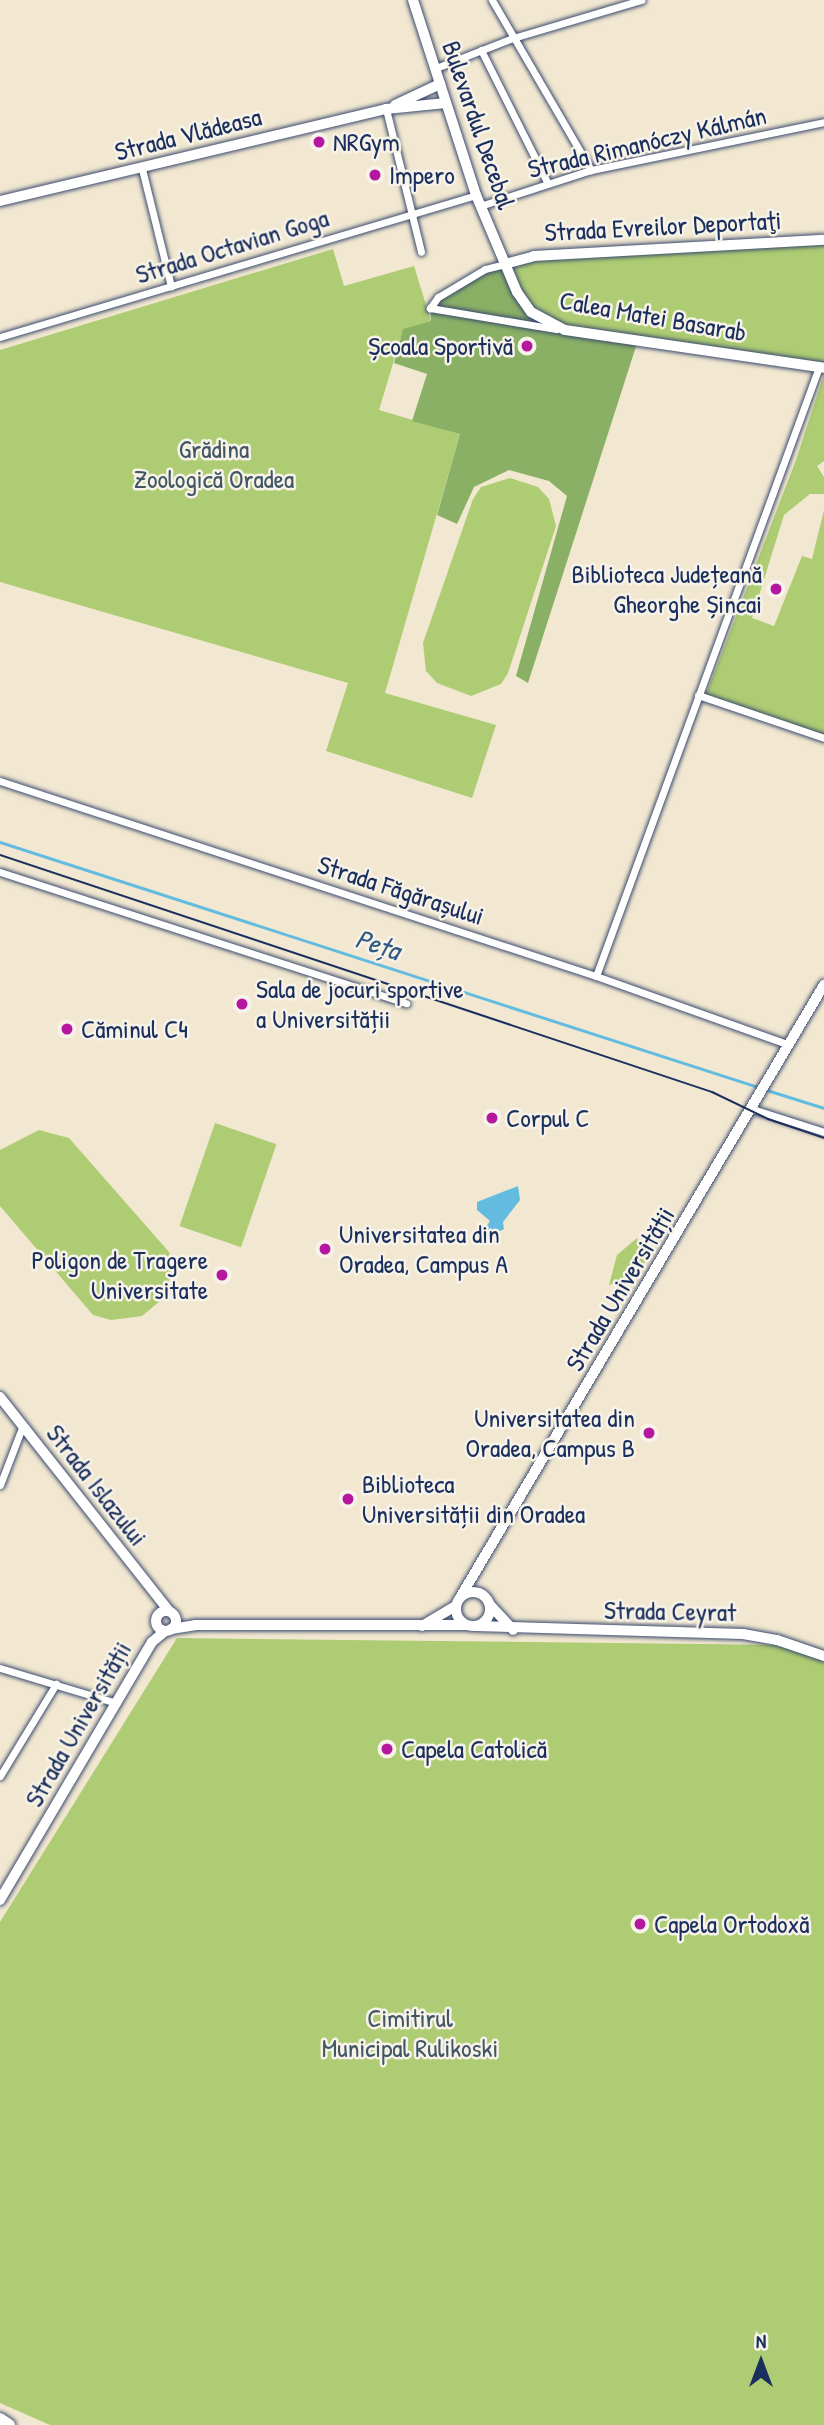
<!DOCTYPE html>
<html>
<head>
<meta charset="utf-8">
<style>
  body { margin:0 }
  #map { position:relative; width:824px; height:2425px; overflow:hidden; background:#f2e8d1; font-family:"Patrick Hand",sans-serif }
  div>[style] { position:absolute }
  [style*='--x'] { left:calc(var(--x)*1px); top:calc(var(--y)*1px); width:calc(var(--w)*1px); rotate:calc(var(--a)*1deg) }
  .green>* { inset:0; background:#adcc73; transform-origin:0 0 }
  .forest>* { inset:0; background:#8ab065 }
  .water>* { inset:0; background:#63bbe0 }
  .stream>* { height:2.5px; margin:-1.25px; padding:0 1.25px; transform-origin:1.25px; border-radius:1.25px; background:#63bbe0 }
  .roads { filter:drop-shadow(0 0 2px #3b4b6f) drop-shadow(0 0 2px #3b4b6f) }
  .street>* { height:7px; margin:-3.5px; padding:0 3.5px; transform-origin:3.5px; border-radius:3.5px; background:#fff }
  .secondary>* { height:10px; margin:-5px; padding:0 5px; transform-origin:5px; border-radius:5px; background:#fff }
  .secondary>.ring { margin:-5px; padding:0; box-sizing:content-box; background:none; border:10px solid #fff; border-radius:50% }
  .highway>* { height:12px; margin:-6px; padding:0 6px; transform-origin:6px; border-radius:6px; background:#fff }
  .tram>* { height:2px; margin:-1px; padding:0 1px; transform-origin:1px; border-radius:1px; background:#1b2f5e }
  .dots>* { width:19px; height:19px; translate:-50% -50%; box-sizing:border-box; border:4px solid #f7f3e8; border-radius:50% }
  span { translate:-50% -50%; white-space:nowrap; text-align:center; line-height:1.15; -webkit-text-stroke:5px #f7f3e8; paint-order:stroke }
  .street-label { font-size:26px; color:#1b2f5e }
  .poi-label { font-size:26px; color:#1b2f5e }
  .left { translate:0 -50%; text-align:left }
  .right { translate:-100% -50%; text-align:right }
  .park-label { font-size:26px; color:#405663 }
  .water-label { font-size:28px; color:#315985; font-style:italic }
  .north { position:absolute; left:726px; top:2327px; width:70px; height:70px; -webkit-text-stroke:5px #f7f3e8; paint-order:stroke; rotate:0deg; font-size:19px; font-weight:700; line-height:28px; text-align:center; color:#1b2f5e }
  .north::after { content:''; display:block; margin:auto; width:24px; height:32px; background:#1b2f5e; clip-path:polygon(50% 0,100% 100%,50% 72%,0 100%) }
</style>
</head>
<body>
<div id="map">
  <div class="green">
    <div style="clip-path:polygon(824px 240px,824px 374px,819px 367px,565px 330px,531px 312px,505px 264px,534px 256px)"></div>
    <div style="clip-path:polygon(333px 249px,344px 286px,414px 266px,431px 321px,403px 330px,379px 410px,460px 434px,385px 693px,496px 725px,472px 798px,326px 751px,348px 683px,0 582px,0 350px)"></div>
    <div style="clip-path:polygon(824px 374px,824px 461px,817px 466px,824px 477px,824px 494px,810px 494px,784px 515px,752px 618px,774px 626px,802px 556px,812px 559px,824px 510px,824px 738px,705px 697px,796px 460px)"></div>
    <div style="clip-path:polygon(510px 478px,538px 487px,549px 499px,556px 526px,508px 673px,501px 684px,471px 696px,437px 683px,426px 671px,423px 643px,473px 499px,481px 487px)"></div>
    <div style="left:215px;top:1123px;width:65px;height:109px;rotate:19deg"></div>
    <div style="clip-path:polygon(39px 1130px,69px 1138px,169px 1252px,172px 1267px,166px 1296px,142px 1316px,111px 1320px,93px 1315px,0 1206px,0 1150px)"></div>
    <div style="clip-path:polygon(637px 1238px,645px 1261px,638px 1277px,609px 1285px,617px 1255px)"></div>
    <div style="clip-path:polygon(177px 1638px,783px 1645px,824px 1661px,824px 2425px,50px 2425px,0 2403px,0 1922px)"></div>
  </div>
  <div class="forest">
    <div style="clip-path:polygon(505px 264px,531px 312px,565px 330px,639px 337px,528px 683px,516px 676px,567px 496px,549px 481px,509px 470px,474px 487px,457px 524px,437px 515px,460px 434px,412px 421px,427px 374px,394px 363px,403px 329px,431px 321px,430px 308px,485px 269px)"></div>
  </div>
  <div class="water">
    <div style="clip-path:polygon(518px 1186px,520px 1200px,503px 1222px,504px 1229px,490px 1236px,486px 1227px,490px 1221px,477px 1210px,477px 1202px)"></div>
  </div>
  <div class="stream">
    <div style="--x:0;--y:842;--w:800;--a:17.91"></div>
    <div style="--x:767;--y:1090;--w:60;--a:17.5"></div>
  </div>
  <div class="roads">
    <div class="street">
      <div style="--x:492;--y:0;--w:197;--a:59.8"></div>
      <div style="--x:481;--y:50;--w:148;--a:63.4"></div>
      <div style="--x:436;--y:68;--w:83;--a:-21.3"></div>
      <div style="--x:513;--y:38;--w:134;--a:-16.5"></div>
      <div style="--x:386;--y:109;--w:147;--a:76.2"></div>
      <div style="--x:142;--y:169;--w:121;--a:76.1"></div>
      <div style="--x:480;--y:206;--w:117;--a:-18"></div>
      <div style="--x:591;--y:170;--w:238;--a:-11.6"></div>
      <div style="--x:505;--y:264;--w:21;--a:166"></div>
      <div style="--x:485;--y:269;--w:55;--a:149.2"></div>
      <div style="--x:438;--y:297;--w:14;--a:126"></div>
      <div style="--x:430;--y:308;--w:128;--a:9.5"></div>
      <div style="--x:0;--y:337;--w:497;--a:-16.6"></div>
      <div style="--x:698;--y:695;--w:133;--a:18.8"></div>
      <div style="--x:0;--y:781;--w:627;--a:18.12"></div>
      <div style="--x:596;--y:976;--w:203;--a:19.6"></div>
      <div style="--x:0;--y:872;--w:427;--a:17.9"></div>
      <div style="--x:596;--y:976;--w:649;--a:-69.89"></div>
      <div style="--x:749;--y:1108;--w:79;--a:17.7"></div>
      <div style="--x:0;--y:1485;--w:64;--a:-69"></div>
      <div style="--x:0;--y:1668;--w:122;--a:16.7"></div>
      <div style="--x:0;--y:1776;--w:108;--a:-58.7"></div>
    </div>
    <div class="secondary">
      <div style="--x:413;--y:0;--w:205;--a:72.1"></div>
      <div style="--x:476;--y:195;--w:105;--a:67.1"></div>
      <div style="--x:517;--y:292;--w:24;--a:55"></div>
      <div style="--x:531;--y:312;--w:38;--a:28"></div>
      <div style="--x:565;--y:330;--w:262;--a:8.3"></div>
      <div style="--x:395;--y:105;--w:50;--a:-25"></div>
      <div style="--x:0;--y:201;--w:397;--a:-13.4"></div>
      <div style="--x:386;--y:109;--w:60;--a:-5.7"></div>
      <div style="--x:505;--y:264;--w:30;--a:-15"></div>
      <div style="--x:534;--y:256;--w:290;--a:-3.2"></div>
      <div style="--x:0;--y:1397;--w:273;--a:51.7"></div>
      <div class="ring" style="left:456px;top:1592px;width:24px;height:24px"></div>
      <div style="--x:461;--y:1596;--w:711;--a:-59.29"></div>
      <div style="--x:490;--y:1605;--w:34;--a:47"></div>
      <div class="ring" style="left:156px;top:1611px;width:10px;height:10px"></div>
      <div style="--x:422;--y:1626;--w:39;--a:-31"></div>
      <div style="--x:477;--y:1626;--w:266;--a:1.7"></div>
      <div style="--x:743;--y:1634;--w:35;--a:10"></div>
      <div style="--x:777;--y:1640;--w:50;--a:18.8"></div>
      <div style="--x:171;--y:1629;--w:24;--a:-9"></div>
      <div style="--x:195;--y:1625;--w:271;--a:0"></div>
      <div style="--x:0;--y:1900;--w:299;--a:-59.5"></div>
      <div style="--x:152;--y:1642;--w:17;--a:-40"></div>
    </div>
    <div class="highway">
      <div style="--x:0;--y:2419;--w:11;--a:34"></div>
    </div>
  </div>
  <div class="tram">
    <div style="--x:0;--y:855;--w:750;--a:18.41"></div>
    <div style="--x:712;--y:1092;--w:62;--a:25.7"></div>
    <div style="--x:768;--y:1119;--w:59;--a:18.7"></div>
  </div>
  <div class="dots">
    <div style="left:319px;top:142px;background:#b5179e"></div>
    <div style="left:375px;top:175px;background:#b5179e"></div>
    <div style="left:527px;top:346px;background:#b5179e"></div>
    <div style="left:776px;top:589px;background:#b5179e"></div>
    <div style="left:242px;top:1004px;background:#b5179e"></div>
    <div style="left:67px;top:1029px;background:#b5179e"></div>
    <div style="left:492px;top:1118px;background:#b5179e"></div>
    <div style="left:325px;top:1249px;background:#b5179e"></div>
    <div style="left:222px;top:1275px;background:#b5179e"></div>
    <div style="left:649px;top:1433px;background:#b5179e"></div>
    <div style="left:348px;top:1499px;background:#b5179e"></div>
    <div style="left:387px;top:1749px;background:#b5179e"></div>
    <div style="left:640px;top:1924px;background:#b5179e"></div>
  </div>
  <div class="street-label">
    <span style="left:479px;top:125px;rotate:71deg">Bulevardul Decebal</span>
    <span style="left:188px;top:134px;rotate:-14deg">Strada Vlădeasa</span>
    <span style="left:647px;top:142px;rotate:-13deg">Strada Rimanóczy Kálmán</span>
    <span style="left:663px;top:226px;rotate:-3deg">Strada Evreilor Deportaţi</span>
    <span style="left:232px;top:246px;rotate:-17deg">Strada Octavian Goga</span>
    <span style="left:653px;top:316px;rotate:10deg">Calea Matei Basarab</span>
    <span style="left:401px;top:890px;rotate:18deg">Strada Făgărașului</span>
    <span style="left:620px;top:1289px;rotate:-59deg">Strada Universității</span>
    <span style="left:97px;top:1485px;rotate:52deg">Strada Islazului</span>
    <span style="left:670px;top:1611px;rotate:1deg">Strada Ceyrat</span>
    <span style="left:78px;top:1724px;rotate:-60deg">Strada Universității</span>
  </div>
  <div class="poi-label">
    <span class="left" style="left:333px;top:142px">NRGym</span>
    <span class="left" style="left:389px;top:175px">Impero</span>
    <span class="right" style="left:513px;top:346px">Școala Sportivă</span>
    <span class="right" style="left:762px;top:589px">Biblioteca Județeană<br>Gheorghe Șincai</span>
    <span class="left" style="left:256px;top:1004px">Sala de jocuri sportive<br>a Universității</span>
    <span class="left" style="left:81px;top:1029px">Căminul C4</span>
    <span class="left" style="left:506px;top:1118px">Corpul C</span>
    <span class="left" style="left:339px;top:1249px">Universitatea din<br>Oradea, Campus A</span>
    <span class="right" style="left:208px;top:1275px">Poligon de Tragere<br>Universitate</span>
    <span class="right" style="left:635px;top:1433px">Universitatea din<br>Oradea, Campus B</span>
    <span class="left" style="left:362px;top:1499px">Biblioteca<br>Universității din Oradea</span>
    <span class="left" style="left:401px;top:1749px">Capela Catolică</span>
    <span class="left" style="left:654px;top:1924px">Capela Ortodoxă</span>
  </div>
  <div class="park-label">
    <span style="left:214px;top:464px">Grădina<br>Zoologică Oradea</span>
    <span style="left:410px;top:2033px">Cimitirul<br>Municipal Rulikoski</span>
  </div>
  <div class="water-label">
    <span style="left:378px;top:944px;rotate:18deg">Peța</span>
  </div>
  <div class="north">N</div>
</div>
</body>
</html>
